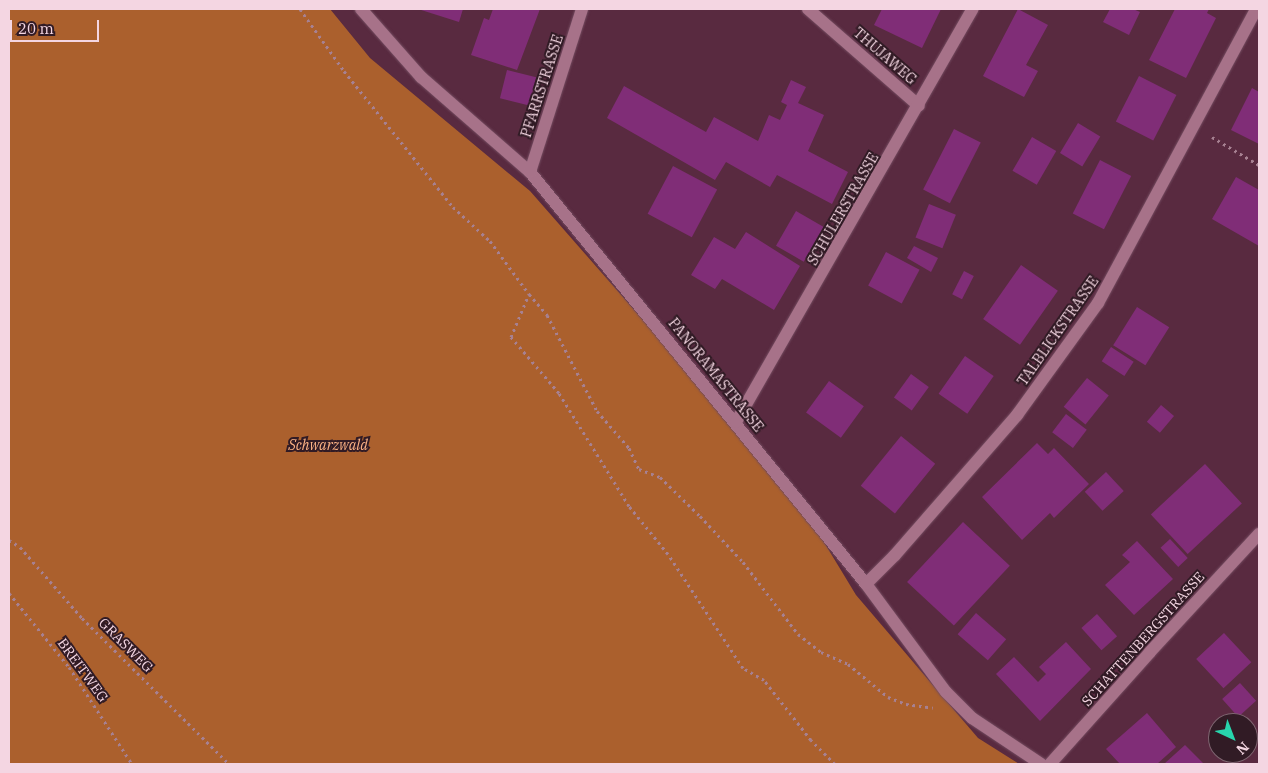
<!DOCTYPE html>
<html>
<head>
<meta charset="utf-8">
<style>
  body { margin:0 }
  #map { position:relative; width:1268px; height:773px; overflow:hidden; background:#592a40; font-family:"IBM Plex Serif",serif }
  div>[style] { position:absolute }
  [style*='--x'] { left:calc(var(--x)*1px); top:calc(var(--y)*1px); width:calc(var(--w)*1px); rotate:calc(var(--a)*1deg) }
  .forest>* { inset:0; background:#ab602d }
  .building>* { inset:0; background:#802d77; transform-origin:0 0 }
  .path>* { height:3px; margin-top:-1.5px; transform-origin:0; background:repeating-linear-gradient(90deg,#a78192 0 2.5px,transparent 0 6.5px) }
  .roads { filter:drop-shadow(0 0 1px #734b5f) drop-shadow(0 0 1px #734b5f) }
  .minor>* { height:12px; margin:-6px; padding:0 6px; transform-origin:6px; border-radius:6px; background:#a77289 }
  span { translate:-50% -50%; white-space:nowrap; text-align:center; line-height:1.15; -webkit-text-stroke:4px #311b25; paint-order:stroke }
  .street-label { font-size:14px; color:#f4d6e2 }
  .park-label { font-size:14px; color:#fcb285; font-style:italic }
  .frame { position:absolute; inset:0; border:10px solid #f4d6e2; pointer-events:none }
  .north { position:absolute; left:1208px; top:713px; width:50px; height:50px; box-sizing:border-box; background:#311b25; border:1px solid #7f6671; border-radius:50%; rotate:137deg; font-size:14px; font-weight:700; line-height:20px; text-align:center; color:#f4d6e2 }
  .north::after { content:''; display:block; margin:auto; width:18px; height:22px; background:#28d5ad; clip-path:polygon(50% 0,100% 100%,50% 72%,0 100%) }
  .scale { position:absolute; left:10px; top:20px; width:89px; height:22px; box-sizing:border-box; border:2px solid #f4d6e2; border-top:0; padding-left:6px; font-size:15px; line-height:18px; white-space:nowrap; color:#f4d6e2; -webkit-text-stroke:4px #311b25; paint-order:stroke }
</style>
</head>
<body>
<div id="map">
  <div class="forest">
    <div style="clip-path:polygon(9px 9px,330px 9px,370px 58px,530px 191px,793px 491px,856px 595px,978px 738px,1019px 764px,9px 764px)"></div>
  </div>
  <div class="building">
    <div style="clip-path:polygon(418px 9px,463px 9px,459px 22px)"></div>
    <div style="clip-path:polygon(493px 9px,540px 9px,517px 70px,471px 55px,484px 18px,489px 20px)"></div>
    <div style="clip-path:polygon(882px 9px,941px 9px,922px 48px,874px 25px)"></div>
    <div style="clip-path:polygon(1018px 9px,1048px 25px,1026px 65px,1038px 71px,1024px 97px,983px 76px)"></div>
    <div style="clip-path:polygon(1110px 9px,1133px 9px,1140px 12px,1129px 35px,1103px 22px)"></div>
    <div style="clip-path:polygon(1175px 9px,1209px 9px,1207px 13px,1216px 18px,1186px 78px,1149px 60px)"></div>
    <div style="left:507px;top:70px;width:30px;height:29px;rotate:14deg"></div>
    <div style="left:1139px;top:76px;width:42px;height:51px;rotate:27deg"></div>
    <div style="clip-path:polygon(791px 80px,806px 87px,798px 103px,824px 115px,808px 151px,848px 172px,832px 204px,777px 175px,770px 187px,726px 162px,715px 180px,607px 118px,624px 86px,706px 132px,714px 117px,758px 141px,769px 115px,780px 120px,787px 105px,781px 102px)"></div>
    <div style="clip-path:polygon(1252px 88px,1259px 92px,1259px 144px,1231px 130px)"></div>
    <div style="left:1078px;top:123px;width:26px;height:35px;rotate:31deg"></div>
    <div style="left:954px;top:129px;width:30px;height:68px;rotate:27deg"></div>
    <div style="left:1032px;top:137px;width:28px;height:39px;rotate:30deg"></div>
    <div style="left:1100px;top:160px;width:35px;height:60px;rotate:27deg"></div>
    <div style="left:673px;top:166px;width:50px;height:54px;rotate:28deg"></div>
    <div style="clip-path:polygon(1236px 177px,1259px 190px,1259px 246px,1212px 219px)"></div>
    <div style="left:929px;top:204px;width:29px;height:36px;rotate:22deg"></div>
    <div style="left:796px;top:211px;width:32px;height:40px;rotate:30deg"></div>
    <div style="clip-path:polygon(746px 232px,800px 266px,774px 310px,722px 279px,715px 289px,691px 275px,714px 237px,735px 249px)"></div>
    <div style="clip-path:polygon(914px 246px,938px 258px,931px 272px,907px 258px)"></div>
    <div style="left:886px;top:252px;width:38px;height:38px;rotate:28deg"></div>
    <div style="left:1021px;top:265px;width:45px;height:66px;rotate:35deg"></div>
    <div style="left:964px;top:271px;width:11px;height:26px;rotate:27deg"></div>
    <div style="left:1137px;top:307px;width:38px;height:45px;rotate:32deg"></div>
    <div style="left:1111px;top:347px;width:27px;height:17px;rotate:33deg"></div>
    <div style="left:965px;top:356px;width:35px;height:46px;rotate:35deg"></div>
    <div style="left:911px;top:374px;width:22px;height:29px;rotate:36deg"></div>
    <div style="left:1087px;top:378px;width:28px;height:37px;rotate:39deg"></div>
    <div style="left:829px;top:381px;width:43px;height:39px;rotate:36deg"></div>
    <div style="left:1161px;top:405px;width:17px;height:22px;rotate:40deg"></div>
    <div style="left:1066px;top:414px;width:26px;height:23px;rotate:37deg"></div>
    <div style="left:901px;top:436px;width:44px;height:64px;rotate:39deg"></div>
    <div style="clip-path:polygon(1037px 443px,1048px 454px,1054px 448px,1089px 484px,1054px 518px,1050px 513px,1022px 540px,982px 497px)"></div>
    <div style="left:1205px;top:464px;width:54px;height:74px;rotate:47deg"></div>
    <div style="left:1106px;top:472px;width:26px;height:29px;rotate:47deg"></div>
    <div style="left:963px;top:522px;width:64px;height:82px;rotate:43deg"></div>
    <div style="left:1170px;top:539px;width:26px;height:13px;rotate:47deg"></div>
    <div style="clip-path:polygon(1137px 541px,1173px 579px,1134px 615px,1105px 585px,1130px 562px,1122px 555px)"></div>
    <div style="left:976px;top:613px;width:40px;height:28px;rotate:41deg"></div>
    <div style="left:1097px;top:614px;width:30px;height:21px;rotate:48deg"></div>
    <div style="left:1224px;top:633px;width:40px;height:38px;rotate:47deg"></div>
    <div style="clip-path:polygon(1066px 642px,1091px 669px,1040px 721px,996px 674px,1014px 657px,1038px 682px,1046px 674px,1039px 667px)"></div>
    <div style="left:1240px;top:683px;width:24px;height:24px;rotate:48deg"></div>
    <div style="clip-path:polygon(1147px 713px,1176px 747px,1157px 764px,1120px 764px,1106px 749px)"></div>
    <div style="clip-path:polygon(1185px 745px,1203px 763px,1164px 764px)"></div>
  </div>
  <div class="path">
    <div style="--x:300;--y:9;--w:76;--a:54.6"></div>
    <div style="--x:344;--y:71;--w:174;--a:51.3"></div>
    <div style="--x:453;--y:207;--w:50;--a:42.6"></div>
    <div style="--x:490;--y:241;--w:66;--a:53.7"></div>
    <div style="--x:1212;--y:137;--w:55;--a:30.8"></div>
    <div style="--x:9;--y:540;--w:13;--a:32"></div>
    <div style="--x:20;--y:547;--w:94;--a:48.9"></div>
    <div style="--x:82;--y:618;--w:207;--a:44.8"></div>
    <div style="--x:9;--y:593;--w:95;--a:51"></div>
    <div style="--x:69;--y:667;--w:116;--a:57"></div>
    <div style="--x:835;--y:764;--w:34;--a:-135"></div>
    <div style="--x:811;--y:740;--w:76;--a:-128.1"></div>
    <div style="--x:764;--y:680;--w:24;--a:-150"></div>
    <div style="--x:743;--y:668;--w:136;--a:-123.3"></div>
    <div style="--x:668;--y:554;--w:62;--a:-129.1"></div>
    <div style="--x:629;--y:506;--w:133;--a:-121.8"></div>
    <div style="--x:559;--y:393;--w:74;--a:-130.6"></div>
    <div style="--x:511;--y:337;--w:47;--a:-67.3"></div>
    <div style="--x:529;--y:294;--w:28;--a:49"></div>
    <div style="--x:547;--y:315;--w:108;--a:62.5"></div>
    <div style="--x:597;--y:411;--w:49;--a:49.1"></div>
    <div style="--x:629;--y:448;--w:23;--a:65"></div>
    <div style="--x:639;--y:469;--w:22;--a:21"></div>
    <div style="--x:660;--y:477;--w:56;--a:44.3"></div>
    <div style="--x:700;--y:516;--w:63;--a:46.9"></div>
    <div style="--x:743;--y:562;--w:91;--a:52.6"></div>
    <div style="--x:798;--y:634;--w:29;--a:38"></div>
    <div style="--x:821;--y:652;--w:30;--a:24"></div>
    <div style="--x:848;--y:664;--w:52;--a:39.5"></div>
    <div style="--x:888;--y:697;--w:19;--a:21"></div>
    <div style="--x:906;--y:704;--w:27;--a:8"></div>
  </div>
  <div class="roads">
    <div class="minor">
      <div style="--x:361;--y:9;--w:91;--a:48.6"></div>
      <div style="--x:421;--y:77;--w:145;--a:41.1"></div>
      <div style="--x:530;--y:172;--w:532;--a:50.8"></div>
      <div style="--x:866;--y:584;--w:134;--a:53.5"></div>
      <div style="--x:946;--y:692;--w:37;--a:45"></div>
      <div style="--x:972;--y:718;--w:83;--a:33.7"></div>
      <div style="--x:808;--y:9;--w:147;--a:41.1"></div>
      <div style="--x:530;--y:172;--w:171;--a:-72.3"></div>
      <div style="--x:736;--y:422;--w:476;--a:-60.2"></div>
      <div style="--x:866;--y:584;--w:41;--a:-45"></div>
      <div style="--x:895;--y:555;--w:186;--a:-48.9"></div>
      <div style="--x:1017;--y:415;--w:138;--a:-54.1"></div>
      <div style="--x:1098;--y:303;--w:334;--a:-61.7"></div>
      <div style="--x:1050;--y:764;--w:150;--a:-48.2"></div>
      <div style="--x:1150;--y:652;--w:161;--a:-47.3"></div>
    </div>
  </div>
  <div class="street-label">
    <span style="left:885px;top:56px;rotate:41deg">THUJAWEG</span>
    <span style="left:542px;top:86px;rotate:-72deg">PFARRSTRASSE</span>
    <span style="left:843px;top:209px;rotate:-60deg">SCHULERSTRASSE</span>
    <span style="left:1058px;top:331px;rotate:-55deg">TALBLICKSTRASSE</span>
    <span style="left:716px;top:375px;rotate:51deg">PANORAMASTRASSE</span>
    <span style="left:1143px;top:639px;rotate:-48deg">SCHATTENBERGSTRASSE</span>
    <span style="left:126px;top:645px;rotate:45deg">GRASWEG</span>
    <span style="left:83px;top:670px;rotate:54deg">BREITWEG</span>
  </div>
  <div class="park-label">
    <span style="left:328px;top:445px">Schwarzwald</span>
  </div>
  <div class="frame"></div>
  <div class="north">N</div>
  <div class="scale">20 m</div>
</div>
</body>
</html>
